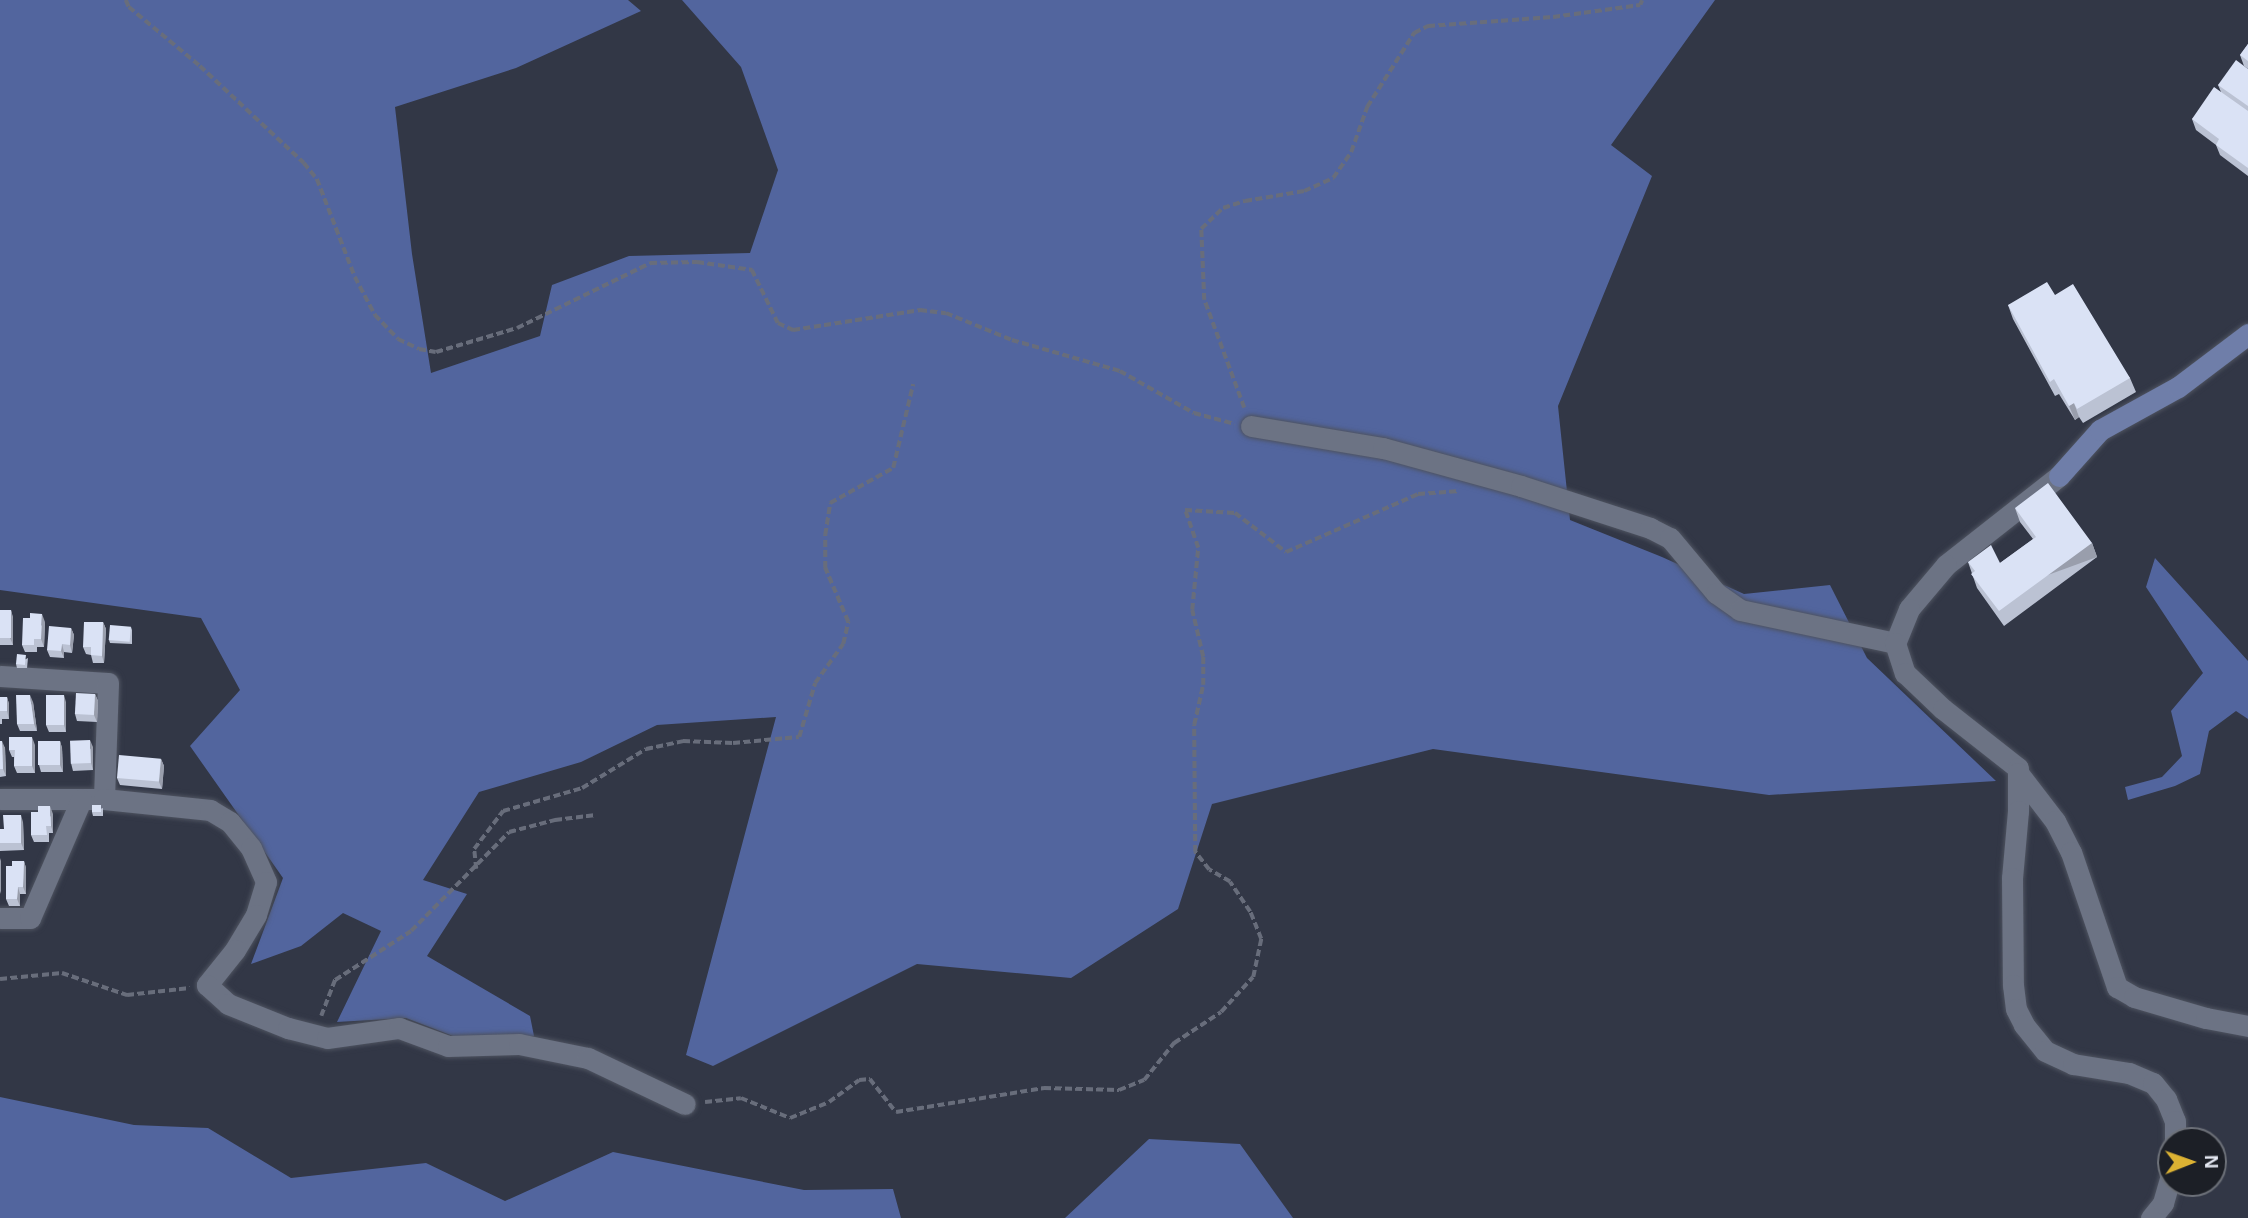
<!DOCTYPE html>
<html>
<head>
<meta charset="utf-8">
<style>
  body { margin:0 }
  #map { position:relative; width:2248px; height:1218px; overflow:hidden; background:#323746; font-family:Helvetica,sans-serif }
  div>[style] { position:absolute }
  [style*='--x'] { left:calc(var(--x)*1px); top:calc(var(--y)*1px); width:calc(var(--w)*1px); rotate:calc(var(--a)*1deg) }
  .forest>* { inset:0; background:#52659e }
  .path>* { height:3.5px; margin-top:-1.75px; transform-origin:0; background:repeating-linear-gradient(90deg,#686d7b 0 7px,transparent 0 10.5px) }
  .roads { filter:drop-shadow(0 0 2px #4e5360) drop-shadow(0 0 2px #4e5360) }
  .street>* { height:21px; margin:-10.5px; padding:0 10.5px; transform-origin:10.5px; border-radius:10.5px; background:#6c7384 }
  .secondary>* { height:21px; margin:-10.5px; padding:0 10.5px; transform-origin:10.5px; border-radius:10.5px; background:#6f7ea9 }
  .wall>* { inset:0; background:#bbc2d3 }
  .shaded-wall>* { inset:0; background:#999eac; transform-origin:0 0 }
  .building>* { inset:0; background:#dae2f5; transform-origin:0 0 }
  span { translate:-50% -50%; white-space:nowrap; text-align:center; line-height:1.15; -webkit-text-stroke:7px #1c1f26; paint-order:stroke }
  .north { position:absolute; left:2157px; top:1127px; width:70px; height:70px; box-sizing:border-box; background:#1c1f26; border:2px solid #6c7078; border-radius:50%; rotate:89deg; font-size:19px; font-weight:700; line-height:28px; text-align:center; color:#e5e9f3 }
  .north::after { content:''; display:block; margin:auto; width:24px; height:32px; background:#dcb233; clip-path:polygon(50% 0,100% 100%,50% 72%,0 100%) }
</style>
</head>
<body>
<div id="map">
  <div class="forest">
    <div style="clip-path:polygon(0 0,628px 0,641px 11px,516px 68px,395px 107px,412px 254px,431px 373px,540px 336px,552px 285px,629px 256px,750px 253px,778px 170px,741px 67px,682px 0,1715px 0,1611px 145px,1652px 176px,1558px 406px,1570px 520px,1662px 557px,1744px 594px,1830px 585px,1867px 658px,1996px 781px,1769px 795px,1433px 749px,1212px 804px,1178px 909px,1071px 978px,917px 964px,713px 1066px,686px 1055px,776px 717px,657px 725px,581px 762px,479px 792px,423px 880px,467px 894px,427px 956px,530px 1016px,534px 1036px,453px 1036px,406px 1018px,337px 1022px,381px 931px,343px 913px,301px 946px,251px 964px,283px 878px,190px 746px,240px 690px,201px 618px,0 590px)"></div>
    <div style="clip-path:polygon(2155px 558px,2248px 661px,2248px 719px,2236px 711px,2209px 731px,2200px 774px,2175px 786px,2128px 800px,2125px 787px,2162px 777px,2182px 756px,2171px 711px,2203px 673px,2146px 587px)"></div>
    <div style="clip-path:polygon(0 1097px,134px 1125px,208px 1128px,291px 1178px,426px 1163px,505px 1201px,613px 1152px,804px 1190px,893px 1189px,901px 1218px,0 1218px)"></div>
    <div style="clip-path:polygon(1149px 1139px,1240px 1144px,1293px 1218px,1298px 1218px,1065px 1218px)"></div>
  </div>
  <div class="path">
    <div style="--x:126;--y:0;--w:8;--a:67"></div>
    <div style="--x:129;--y:7;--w:92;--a:39.7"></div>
    <div style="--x:200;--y:66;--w:142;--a:43"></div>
    <div style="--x:304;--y:163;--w:21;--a:51"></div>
    <div style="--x:317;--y:179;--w:105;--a:68.8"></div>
    <div style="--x:355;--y:277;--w:43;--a:62.2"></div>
    <div style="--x:375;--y:315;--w:33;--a:46"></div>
    <div style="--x:398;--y:339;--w:23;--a:25"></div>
    <div style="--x:419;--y:349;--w:17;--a:10"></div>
    <div style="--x:436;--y:352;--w:84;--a:-16.5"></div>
    <div style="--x:517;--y:328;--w:148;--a:-26"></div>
    <div style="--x:650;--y:263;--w:47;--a:-1.2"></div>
    <div style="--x:697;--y:262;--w:56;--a:8.3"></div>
    <div style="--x:752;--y:270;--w:59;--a:63.9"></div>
    <div style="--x:778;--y:323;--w:17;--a:25"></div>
    <div style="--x:793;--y:330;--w:129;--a:-8.9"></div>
    <div style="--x:920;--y:310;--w:26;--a:7"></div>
    <div style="--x:946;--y:313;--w:71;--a:22.2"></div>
    <div style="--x:1012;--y:340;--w:112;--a:16"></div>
    <div style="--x:1120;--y:371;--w:85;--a:29.6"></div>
    <div style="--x:1194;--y:413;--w:42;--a:15"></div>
    <div style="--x:1244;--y:408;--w:115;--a:-110.3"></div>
    <div style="--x:1204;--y:300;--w:71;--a:-92.4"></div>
    <div style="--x:1201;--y:229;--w:30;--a:-44"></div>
    <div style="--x:1223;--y:208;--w:23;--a:-18"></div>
    <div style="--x:1245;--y:201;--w:60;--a:-9.6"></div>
    <div style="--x:1304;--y:191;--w:32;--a:-24"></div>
    <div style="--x:1333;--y:178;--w:32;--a:-55"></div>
    <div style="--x:1351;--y:152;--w:48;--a:-70.4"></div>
    <div style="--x:1367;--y:107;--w:88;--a:-57.6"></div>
    <div style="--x:1414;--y:33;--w:16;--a:-27"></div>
    <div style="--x:1428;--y:26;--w:125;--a:-4.1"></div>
    <div style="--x:1553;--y:17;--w:88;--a:-7.9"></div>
    <div style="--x:1640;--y:5;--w:5;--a:-68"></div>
    <div style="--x:476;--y:869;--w:20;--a:-96"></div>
    <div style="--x:474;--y:849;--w:48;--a:-52.7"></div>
    <div style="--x:503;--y:811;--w:82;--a:-16.2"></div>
    <div style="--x:582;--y:788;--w:75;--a:-31.4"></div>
    <div style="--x:646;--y:749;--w:38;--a:-12"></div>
    <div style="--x:683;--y:741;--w:50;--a:2.3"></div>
    <div style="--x:733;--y:743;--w:66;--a:-5.2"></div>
    <div style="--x:799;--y:737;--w:56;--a:-73.5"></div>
    <div style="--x:815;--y:683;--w:48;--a:-54.3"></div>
    <div style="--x:843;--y:644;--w:23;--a:-77"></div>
    <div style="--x:848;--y:622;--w:59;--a:-113.1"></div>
    <div style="--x:825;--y:568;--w:33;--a:-90"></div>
    <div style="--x:825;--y:535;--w:32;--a:-81"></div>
    <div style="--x:830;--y:503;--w:72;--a:-29.1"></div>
    <div style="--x:893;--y:468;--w:86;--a:-76.6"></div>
    <div style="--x:0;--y:979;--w:62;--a:-5.5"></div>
    <div style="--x:62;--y:973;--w:69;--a:18.7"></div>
    <div style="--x:127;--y:995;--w:63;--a:-6.3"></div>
    <div style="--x:321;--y:1016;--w:39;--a:-69"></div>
    <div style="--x:335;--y:980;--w:90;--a:-32.8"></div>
    <div style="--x:411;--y:931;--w:139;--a:-45.3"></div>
    <div style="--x:509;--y:832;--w:48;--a:-14.6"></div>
    <div style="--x:555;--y:820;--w:41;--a:-7"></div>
    <div style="--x:705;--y:1102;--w:36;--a:-6"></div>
    <div style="--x:741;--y:1098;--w:53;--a:22.2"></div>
    <div style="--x:790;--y:1118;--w:42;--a:-22.3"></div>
    <div style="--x:829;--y:1102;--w:37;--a:-36"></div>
    <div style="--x:859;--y:1080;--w:11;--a:-5"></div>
    <div style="--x:870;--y:1079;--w:42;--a:51.8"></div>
    <div style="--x:896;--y:1112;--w:150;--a:-9.2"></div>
    <div style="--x:1044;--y:1088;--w:75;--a:1.5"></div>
    <div style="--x:1119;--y:1090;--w:27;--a:-22"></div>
    <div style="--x:1144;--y:1080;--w:48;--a:-51"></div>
    <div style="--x:1174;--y:1043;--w:56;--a:-33.4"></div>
    <div style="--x:1221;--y:1012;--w:47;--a:-47.6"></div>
    <div style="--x:1253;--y:977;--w:39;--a:-78"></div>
    <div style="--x:1261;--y:939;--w:29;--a:-112"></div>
    <div style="--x:1250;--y:912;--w:36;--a:-124"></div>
    <div style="--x:1230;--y:882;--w:24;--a:-150"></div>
    <div style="--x:1209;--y:870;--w:23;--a:-128"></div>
    <div style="--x:1195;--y:852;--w:127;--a:-90.5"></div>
    <div style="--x:1194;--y:725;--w:41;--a:-77.3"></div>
    <div style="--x:1203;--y:685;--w:28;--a:-90"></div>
    <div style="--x:1203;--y:657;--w:48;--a:-103.2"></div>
    <div style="--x:1192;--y:610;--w:62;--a:-84.5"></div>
    <div style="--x:1198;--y:548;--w:40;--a:-108.9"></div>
    <div style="--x:1185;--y:510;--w:50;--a:3.4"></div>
    <div style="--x:1235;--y:513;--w:64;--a:37.4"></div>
    <div style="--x:1286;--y:552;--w:144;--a:-23.7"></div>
    <div style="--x:1418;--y:494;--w:42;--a:-4.1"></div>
  </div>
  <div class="roads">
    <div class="street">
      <div style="--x:1251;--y:426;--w:134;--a:9.5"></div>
      <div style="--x:1383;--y:448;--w:143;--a:15.4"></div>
      <div style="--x:1521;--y:486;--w:136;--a:18"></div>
      <div style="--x:1650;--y:528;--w:22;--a:27"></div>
      <div style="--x:1670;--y:538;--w:72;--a:50.1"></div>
      <div style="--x:1716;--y:593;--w:29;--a:35"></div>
      <div style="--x:1740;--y:610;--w:158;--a:12"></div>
      <div style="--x:2059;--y:476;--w:144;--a:141.8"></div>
      <div style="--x:1946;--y:565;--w:57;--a:130.1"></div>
      <div style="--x:1909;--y:609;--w:37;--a:112"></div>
      <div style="--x:1895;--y:643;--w:32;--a:72"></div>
      <div style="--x:1905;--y:673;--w:52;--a:43.5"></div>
      <div style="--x:1943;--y:709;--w:95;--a:38.2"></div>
      <div style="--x:2018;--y:768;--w:5;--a:90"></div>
      <div style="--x:2018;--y:773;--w:61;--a:52.4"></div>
      <div style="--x:2055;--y:821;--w:35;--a:63"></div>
      <div style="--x:2071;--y:852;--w:143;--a:71.2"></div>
      <div style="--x:2117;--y:987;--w:20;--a:30"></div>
      <div style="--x:2134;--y:997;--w:75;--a:16.3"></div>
      <div style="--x:2206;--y:1018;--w:43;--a:10.8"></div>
      <div style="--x:0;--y:676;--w:108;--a:3.7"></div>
      <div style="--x:108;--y:683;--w:116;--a:92"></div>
      <div style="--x:2018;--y:773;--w:38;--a:90"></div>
      <div style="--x:2018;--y:811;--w:67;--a:95.1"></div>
      <div style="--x:2012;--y:878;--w:107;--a:89.5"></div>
      <div style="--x:2013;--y:985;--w:24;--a:83"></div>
      <div style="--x:2016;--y:1009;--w:18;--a:63"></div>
      <div style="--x:2024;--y:1025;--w:33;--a:51"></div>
      <div style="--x:2045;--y:1051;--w:31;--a:25"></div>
      <div style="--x:2073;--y:1064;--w:57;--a:9.1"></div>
      <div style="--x:2129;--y:1073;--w:26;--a:23"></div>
      <div style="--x:2153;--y:1083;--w:21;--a:51"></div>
      <div style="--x:2166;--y:1099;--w:24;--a:68"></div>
      <div style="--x:2175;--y:1121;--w:20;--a:90"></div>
      <div style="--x:0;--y:799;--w:104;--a:0"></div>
      <div style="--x:104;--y:799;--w:107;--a:5.9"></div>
      <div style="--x:210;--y:810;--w:23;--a:31"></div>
      <div style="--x:230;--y:822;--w:33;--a:51"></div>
      <div style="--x:251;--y:848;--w:37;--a:66"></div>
      <div style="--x:266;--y:882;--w:34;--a:107"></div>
      <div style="--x:256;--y:915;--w:41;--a:121"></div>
      <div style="--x:235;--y:950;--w:45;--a:128.7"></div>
      <div style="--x:207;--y:985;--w:28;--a:42"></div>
      <div style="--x:228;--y:1004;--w:65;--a:21.8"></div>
      <div style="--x:288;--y:1028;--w:40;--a:14.4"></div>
      <div style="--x:327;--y:1038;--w:73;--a:-7.9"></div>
      <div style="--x:399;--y:1028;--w:52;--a:20.2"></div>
      <div style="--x:448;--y:1046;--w:71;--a:-1.6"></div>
      <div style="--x:519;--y:1044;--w:70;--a:11.5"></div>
      <div style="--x:588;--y:1058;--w:107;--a:25.4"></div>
      <div style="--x:0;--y:918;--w:30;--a:0"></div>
      <div style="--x:30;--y:918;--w:129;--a:-66.6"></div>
      <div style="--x:2151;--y:1218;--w:19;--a:-51"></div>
      <div style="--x:2163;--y:1203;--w:29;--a:-74"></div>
    </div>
    <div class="secondary">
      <div style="--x:2059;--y:476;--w:62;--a:-48.3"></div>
      <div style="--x:2100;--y:430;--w:89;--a:-28.9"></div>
      <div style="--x:2178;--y:387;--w:88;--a:-37.1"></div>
    </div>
  </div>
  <div class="wall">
    <div style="clip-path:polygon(2248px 44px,2248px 69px,2244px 66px,2240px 55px)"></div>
    <div style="clip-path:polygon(2248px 69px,2248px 176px,2220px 155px,2216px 145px,2196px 130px,2192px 119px,2221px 92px,2218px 85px)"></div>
    <div style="clip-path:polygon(2055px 295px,2130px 378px,2136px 392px,2083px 423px,2079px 417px,2075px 420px,2059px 394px,2055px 396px,2013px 319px,2008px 305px)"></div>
    <div style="clip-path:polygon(2015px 508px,2092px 543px,2097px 557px,2004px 626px,1977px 588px,1968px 562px,2000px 563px,2033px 539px,2020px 522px)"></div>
    <div style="clip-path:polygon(0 610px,11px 610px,13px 618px,13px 645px,0 645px)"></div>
    <div style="clip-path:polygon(45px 622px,44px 647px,37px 647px,37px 652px,25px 652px,22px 645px)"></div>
    <div style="clip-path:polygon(103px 622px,106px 629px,104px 663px,93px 663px,91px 655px,86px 654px,83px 647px)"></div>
    <div style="clip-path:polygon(131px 627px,132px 630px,132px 644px,110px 643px,109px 640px)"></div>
    <div style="clip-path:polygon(71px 628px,74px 635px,72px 653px,64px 652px,64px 658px,50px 657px,47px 650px)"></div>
    <div style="clip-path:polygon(28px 658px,27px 668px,17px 668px,16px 664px)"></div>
    <div style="clip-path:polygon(95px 694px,98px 701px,97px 722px,77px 721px,75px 714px)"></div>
    <div style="clip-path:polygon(0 697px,7px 697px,9px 704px,9px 719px,2px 719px,2px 724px,0 724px)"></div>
    <div style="clip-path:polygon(33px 702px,37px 731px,20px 731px,17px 724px)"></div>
    <div style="clip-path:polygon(66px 702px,66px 732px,49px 732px,46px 725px)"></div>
    <div style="clip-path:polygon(0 741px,5px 748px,6px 776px,0 777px)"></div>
    <div style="clip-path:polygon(60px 741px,62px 748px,63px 772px,41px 772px,39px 765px)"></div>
    <div style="clip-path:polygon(35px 745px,35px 773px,17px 773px,14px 766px,14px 757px,12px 757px,9px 750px)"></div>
    <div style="clip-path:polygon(93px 747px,93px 770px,73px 771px,71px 763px)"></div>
    <div style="clip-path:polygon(161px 759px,164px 766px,162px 789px,120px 785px,117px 778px)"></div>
    <div style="clip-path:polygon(103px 808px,103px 816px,93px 816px,92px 812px)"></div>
    <div style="clip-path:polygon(53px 814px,53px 833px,49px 833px,49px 842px,34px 842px,31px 835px)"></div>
    <div style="clip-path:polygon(23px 822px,24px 850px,0 851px,0 829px,4px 829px)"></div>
    <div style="clip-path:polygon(24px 861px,26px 868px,26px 894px,20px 894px,20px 906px,9px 906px,6px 899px,12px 866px)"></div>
  </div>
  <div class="shaded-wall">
    <div style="clip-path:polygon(2074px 403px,2079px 417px,2075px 420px,2069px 406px)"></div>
    <div style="left:2092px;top:543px;width:15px;height:115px;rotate:70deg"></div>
    <div style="clip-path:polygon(11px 610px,13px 618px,13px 645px,10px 638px)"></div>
    <div style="clip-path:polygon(42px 614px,45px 622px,44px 647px,41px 639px)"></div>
    <div style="clip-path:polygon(103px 622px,106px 629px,104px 663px,102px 656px)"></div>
    <div style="clip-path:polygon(71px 628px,74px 635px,72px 653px,70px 645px)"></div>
    <div style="clip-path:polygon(62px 644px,64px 652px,64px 658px,61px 651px)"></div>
    <div style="clip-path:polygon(95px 694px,98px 701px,97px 722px,94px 715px)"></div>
    <div style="clip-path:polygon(30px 695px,33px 702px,37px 731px,34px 724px)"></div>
    <div style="clip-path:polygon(64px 695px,66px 702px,66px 732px,64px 725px)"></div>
    <div style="clip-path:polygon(7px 697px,9px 704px,9px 719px,7px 711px)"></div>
    <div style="clip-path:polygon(32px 737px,35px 745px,35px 773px,32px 766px)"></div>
    <div style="clip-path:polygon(90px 740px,93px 747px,93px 770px,91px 763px)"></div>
    <div style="clip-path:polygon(2px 741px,5px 748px,6px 776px,3px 769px)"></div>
    <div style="clip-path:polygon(60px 741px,62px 748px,63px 772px,60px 765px)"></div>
    <div style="clip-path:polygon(161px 759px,164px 766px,162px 789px,159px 782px)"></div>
    <div style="clip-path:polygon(50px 806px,53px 814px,53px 833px,51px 826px)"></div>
    <div style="clip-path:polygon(21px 815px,23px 822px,24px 850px,21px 843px)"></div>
    <div style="clip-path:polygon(0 858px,1px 861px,1px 894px,0 891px)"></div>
    <div style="clip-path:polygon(24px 861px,26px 868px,26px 894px,23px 887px)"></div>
    <div style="clip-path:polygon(18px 887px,20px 894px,20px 906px,17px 899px)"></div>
  </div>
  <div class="building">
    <div style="clip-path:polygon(2248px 44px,2248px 61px,2240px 55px)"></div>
    <div style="clip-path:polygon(2236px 60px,2248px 69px,2248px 106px,2218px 85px)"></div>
    <div style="clip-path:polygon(2214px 87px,2248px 111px,2248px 168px,2216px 145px,2219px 139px,2192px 119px)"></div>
    <div style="clip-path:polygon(2047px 282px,2055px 295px,2073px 284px,2130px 378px,2077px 409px,2074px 403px,2069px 406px,2054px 379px,2050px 382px,2008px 305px)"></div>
    <div style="clip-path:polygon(2048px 483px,2092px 543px,1999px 611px,1971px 574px,1975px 571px,1968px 562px,1991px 545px,2000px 563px,2036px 537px,2015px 508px)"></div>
    <div style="left:0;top:610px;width:11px;height:28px"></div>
    <div style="clip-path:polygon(30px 613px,42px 614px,41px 639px,34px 639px,34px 645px,22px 645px,23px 618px,30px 618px)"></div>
    <div style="clip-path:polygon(84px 622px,103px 622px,102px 656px,91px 655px,91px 647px,83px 647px)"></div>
    <div style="left:110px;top:625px;width:21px;height:15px;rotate:5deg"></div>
    <div style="clip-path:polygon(49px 626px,71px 628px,70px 645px,62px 644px,61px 651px,47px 650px)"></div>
    <div style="left:17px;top:654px;width:9px;height:10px;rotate:6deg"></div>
    <div style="left:76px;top:693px;width:19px;height:21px;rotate:3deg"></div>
    <div style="clip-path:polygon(16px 695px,30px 695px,34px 724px,17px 724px)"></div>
    <div style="left:46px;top:695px;width:18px;height:30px"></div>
    <div style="left:0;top:697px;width:7px;height:14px"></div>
    <div style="clip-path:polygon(9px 737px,32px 737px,32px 766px,14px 766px,15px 750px,9px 750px)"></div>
    <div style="left:90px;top:740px;width:23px;height:20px;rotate:88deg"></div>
    <div style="clip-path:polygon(0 741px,2px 741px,3px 769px,0 769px)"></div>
    <div style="left:38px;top:741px;width:22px;height:24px"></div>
    <div style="left:119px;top:755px;width:42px;height:23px;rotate:5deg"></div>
    <div style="left:92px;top:805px;width:9px;height:7px"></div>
    <div style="clip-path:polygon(38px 806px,50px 806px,51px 826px,46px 826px,47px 835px,31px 835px,31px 812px,38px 812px)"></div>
    <div style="clip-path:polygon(3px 815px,21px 815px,21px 843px,0 843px,0 829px,4px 829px)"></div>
    <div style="clip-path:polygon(12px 861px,24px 861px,23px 887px,18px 887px,17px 899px,6px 899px,6px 866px,12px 866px)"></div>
  </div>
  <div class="north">N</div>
</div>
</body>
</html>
